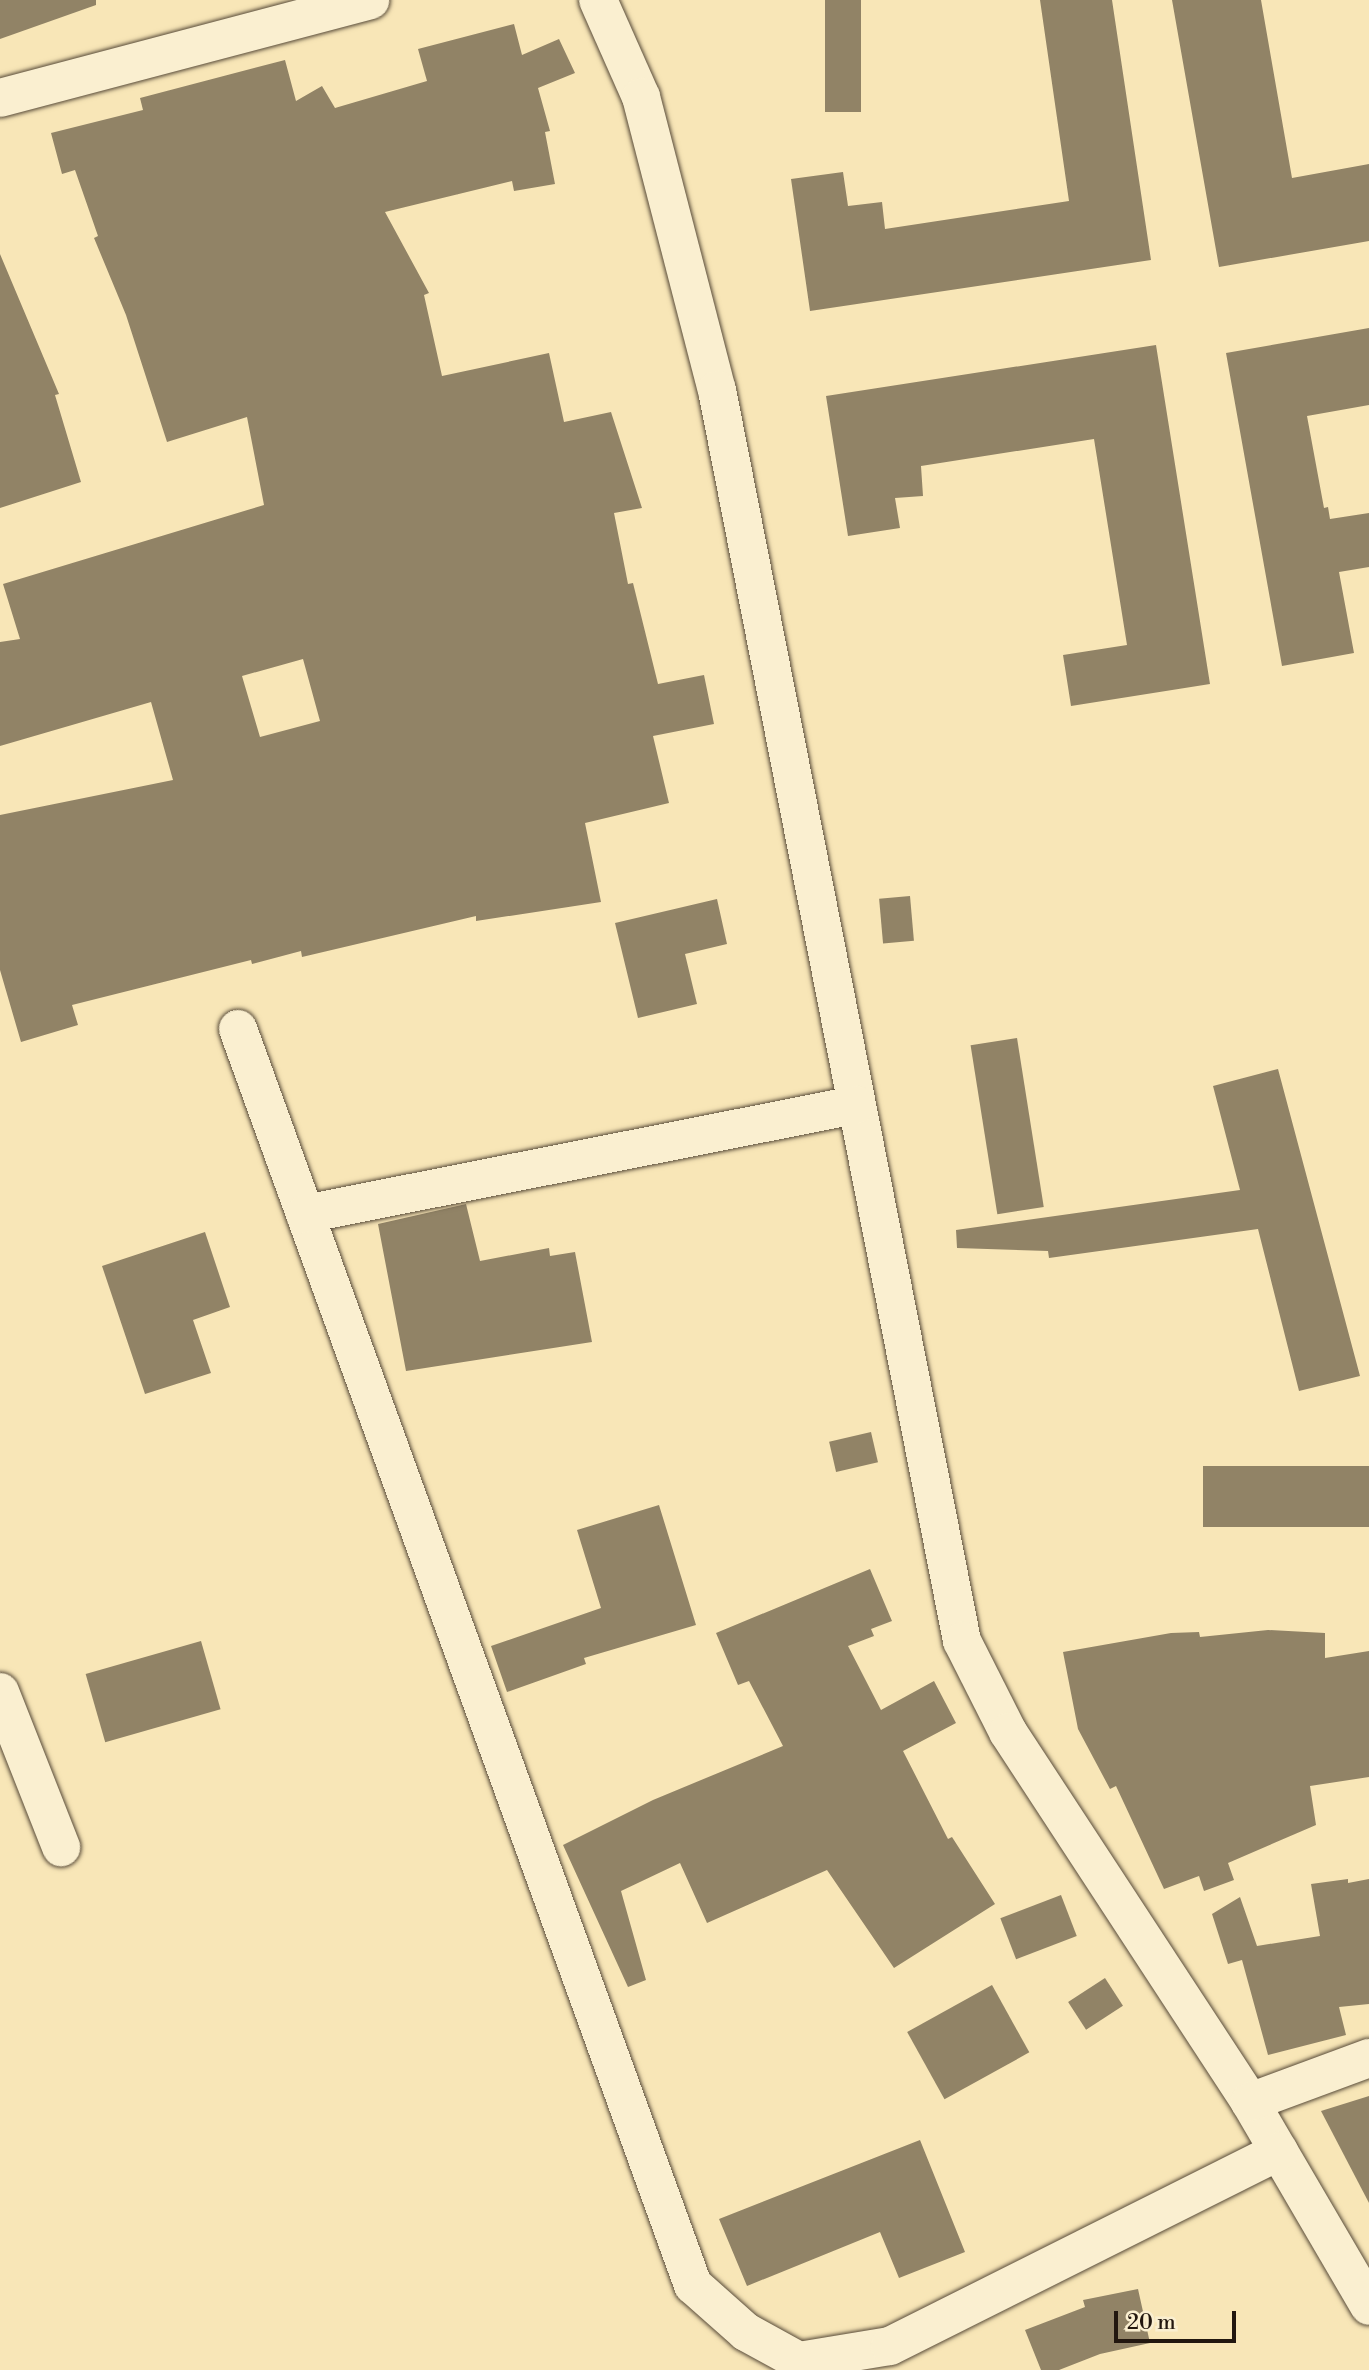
<!DOCTYPE html>
<html>
<head>
<meta charset="utf-8">
<style>
  body { margin:0 }
  #map { position:relative; width:1369px; height:2370px; overflow:hidden; background:#f8e6b7; font-family:"Libre Bodoni",serif }
  div>[style] { position:absolute }
  [style*='--x'] { left:calc(var(--x)*1px); top:calc(var(--y)*1px); width:calc(var(--w)*1px); rotate:calc(var(--a)*1deg) }
  .building>* { inset:0; background:#918366; transform-origin:0 0 }
  .roads { filter:drop-shadow(0 0 2px #584b39) drop-shadow(0 0 2px #584b39) }
  .minor>* { height:38px; margin:-19px; padding:0 19px; transform-origin:19px; border-radius:19px; background:#faefd0 }
  span { translate:-50% -50%; white-space:nowrap; text-align:center; line-height:1.15; -webkit-text-stroke:5px #faefd0; paint-order:stroke }
  .scale { position:absolute; left:1114px; top:2311px; width:122px; height:32px; box-sizing:border-box; border:4px solid #22170f; border-top:0; padding-left:9px; font-size:21px; line-height:24px; white-space:nowrap; color:#22170f; -webkit-text-stroke:5px #faefd0; paint-order:stroke }
</style>
</head>
<body>
<div id="map">
  <div class="building">
    <div style="clip-path:polygon(0 0,96px 0,96px 5px,0 39px)"></div>
    <div style="left:825px;top:0;width:36px;height:112px"></div>
    <div style="clip-path:polygon(1040px 0,1112px 0,1151px 260px,810px 311px,791px 179px,843px 172px,848px 206px,882px 202px,885px 229px,1069px 201px)"></div>
    <div style="clip-path:polygon(1172px 0,1261px 0,1292px 178px,1369px 164px,1369px 241px,1219px 267px)"></div>
    <div style="clip-path:polygon(evenodd,514px 24px,522px 55px,559px 39px,575px 73px,538px 88px,550px 131px,545px 132px,555px 184px,514px 191px,512px 181px,385px 212px,429px 293px,424px 295px,442px 376px,549px 353px,564px 422px,611px 412px,642px 508px,614px 513px,628px 584px,633px 583px,658px 684px,704px 675px,714px 724px,653px 736px,669px 803px,585px 823px,601px 902px,476px 921px,476px 916px,302px 957px,301px 951px,252px 964px,251px 960px,72px 1005px,78px 1025px,21px 1042px,0 970px,0 815px,173px 780px,151px 702px,0 746px,0 642px,20px 639px,3px 584px,264px 505px,247px 417px,167px 442px,126px 315px,94px 238px,98px 236px,75px 170px,62px 174px,51px 133px,143px 110px,140px 98px,285px 60px,296px 101px,322px 86px,335px 108px,427px 81px,418px 49px,514px 24px,303px 659px,320px 721px,260px 737px,242px 676px,303px 659px)"></div>
    <div style="clip-path:polygon(0 254px,59px 394px,55px 395px,81px 482px,0 508px)"></div>
    <div style="clip-path:polygon(1369px 328px,1369px 405px,1307px 416px,1324px 508px,1328px 507px,1330px 519px,1369px 513px,1369px 567px,1339px 572px,1354px 653px,1282px 666px,1226px 353px)"></div>
    <div style="clip-path:polygon(1156px 345px,1210px 684px,1071px 706px,1063px 655px,1127px 645px,1094px 439px,921px 466px,923px 496px,895px 498px,900px 528px,848px 536px,826px 396px)"></div>
    <div style="left:910px;top:896px;width:45px;height:31px;rotate:85deg"></div>
    <div style="clip-path:polygon(717px 899px,727px 944px,685px 954px,697px 1004px,638px 1018px,615px 923px)"></div>
    <div style="left:1017px;top:1038px;width:171px;height:47px;rotate:81deg"></div>
    <div style="clip-path:polygon(1278px 1069px,1360px 1376px,1299px 1391px,1258px 1229px,1049px 1258px,1048px 1251px,957px 1248px,956px 1230px,1240px 1190px,1213px 1086px)"></div>
    <div style="clip-path:polygon(466px 1204px,480px 1261px,549px 1248px,550px 1256px,575px 1252px,592px 1342px,406px 1371px,378px 1224px)"></div>
    <div style="clip-path:polygon(205px 1232px,230px 1307px,193px 1320px,211px 1373px,145px 1394px,102px 1266px)"></div>
    <div style="left:871px;top:1432px;width:31px;height:43px;rotate:77deg"></div>
    <div style="left:1369px;top:1466px;width:61px;height:166px;rotate:90deg"></div>
    <div style="clip-path:polygon(659px 1505px,696px 1625px,584px 1658px,586px 1664px,507px 1692px,491px 1646px,601px 1608px,577px 1530px)"></div>
    <div style="clip-path:polygon(870px 1569px,892px 1621px,871px 1629px,874px 1636px,848px 1646px,881px 1710px,934px 1681px,956px 1723px,903px 1751px,948px 1839px,952px 1837px,995px 1904px,894px 1968px,827px 1870px,707px 1923px,680px 1863px,621px 1891px,646px 1980px,628px 1987px,563px 1845px,653px 1800px,783px 1746px,749px 1681px,738px 1685px,716px 1633px)"></div>
    <div style="clip-path:polygon(1268px 1630px,1325px 1633px,1325px 1658px,1369px 1651px,1369px 1777px,1310px 1786px,1316px 1825px,1228px 1863px,1234px 1880px,1204px 1891px,1199px 1876px,1164px 1889px,1116px 1786px,1110px 1789px,1078px 1729px,1063px 1652px,1171px 1633px,1199px 1632px,1200px 1637px)"></div>
    <div style="left:201px;top:1641px;width:71px;height:120px;rotate:74deg"></div>
    <div style="clip-path:polygon(1348px 1879px,1348px 1883px,1369px 1879px,1369px 2004px,1339px 2007px,1346px 2035px,1268px 2055px,1242px 1960px,1228px 1964px,1212px 1914px,1240px 1897px,1257px 1946px,1320px 1936px,1311px 1884px)"></div>
    <div style="left:1061px;top:1895px;width:44px;height:65px;rotate:69deg"></div>
    <div style="left:1105px;top:1978px;width:33px;height:44px;rotate:57deg"></div>
    <div style="left:992px;top:1985px;width:77px;height:97px;rotate:61deg"></div>
    <div style="clip-path:polygon(1369px 2096px,1369px 2203px,1321px 2111px)"></div>
    <div style="clip-path:polygon(920px 2140px,965px 2252px,899px 2278px,880px 2232px,747px 2286px,719px 2219px)"></div>
    <div style="clip-path:polygon(1138px 2289px,1150px 2343px,1100px 2354px,1059px 2370px,1041px 2370px,1025px 2330px,1085px 2307px,1083px 2300px)"></div>
  </div>
  <div class="roads">
    <div class="minor">
      <div style="--x:598;--y:0;--w:106;--a:66.1"></div>
      <div style="--x:641;--y:97;--w:303;--a:75.5"></div>
      <div style="--x:717;--y:390;--w:1275;--a:78.92"></div>
      <div style="--x:962;--y:1641;--w:102;--a:63.2"></div>
      <div style="--x:1008;--y:1732;--w:442;--a:56.8"></div>
      <div style="--x:1250;--y:2102;--w:236;--a:59.7"></div>
      <div style="--x:0;--y:98;--w:383;--a:-14.8"></div>
      <div style="--x:238;--y:1029;--w:1336;--a:70.09"></div>
      <div style="--x:693;--y:2285;--w:71;--a:41.6"></div>
      <div style="--x:746;--y:2332;--w:60;--a:28.7"></div>
      <div style="--x:799;--y:2361;--w:92;--a:-9.4"></div>
      <div style="--x:890;--y:2346;--w:435;--a:-26.6"></div>
      <div style="--x:305;--y:1214;--w:561;--a:-11.21"></div>
      <div style="--x:0;--y:1692;--w:167;--a:68.5"></div>
      <div style="--x:1250;--y:2102;--w:127;--a:-20.3"></div>
    </div>
  </div>
  <div class="scale">20 m</div>
</div>
</body>
</html>
